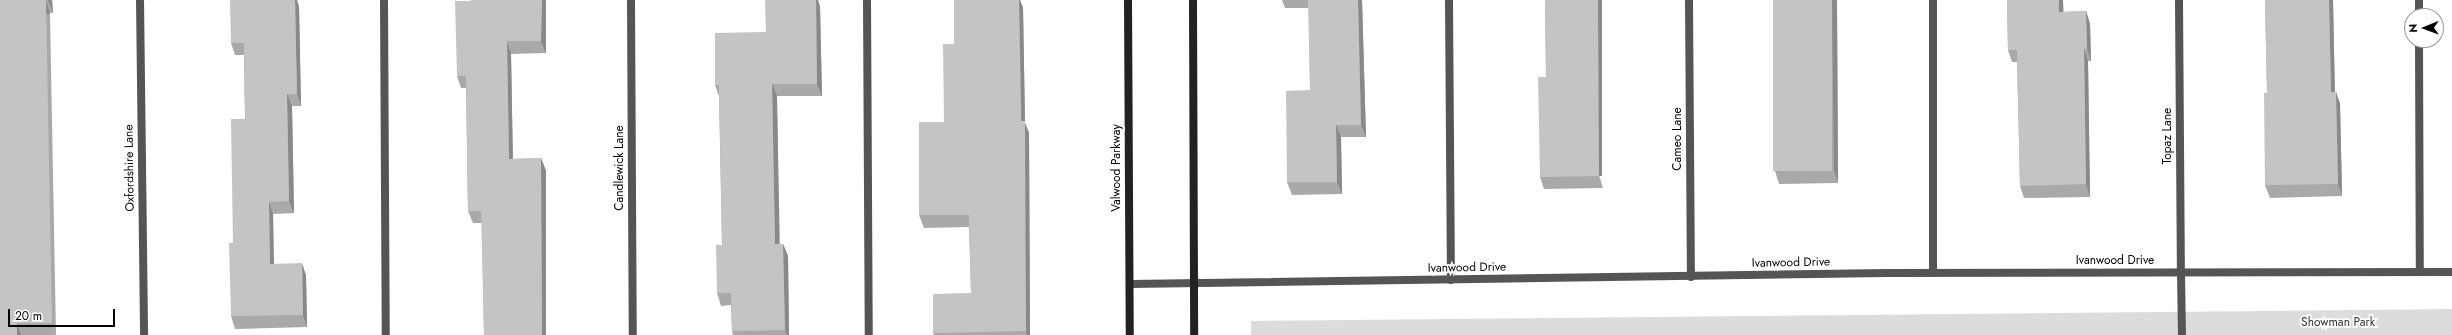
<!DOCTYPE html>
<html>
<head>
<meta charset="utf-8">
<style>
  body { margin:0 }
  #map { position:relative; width:2452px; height:335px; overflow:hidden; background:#fff; font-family:Jost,sans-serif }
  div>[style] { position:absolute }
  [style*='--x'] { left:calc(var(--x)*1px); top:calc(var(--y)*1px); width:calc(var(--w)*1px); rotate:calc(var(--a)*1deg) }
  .green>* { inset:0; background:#dcdcdc }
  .service>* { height:8px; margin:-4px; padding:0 4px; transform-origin:4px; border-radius:4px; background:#555 }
  .minor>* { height:8px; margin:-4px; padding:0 4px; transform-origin:4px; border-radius:4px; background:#555 }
  .secondary>* { height:8px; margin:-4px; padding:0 4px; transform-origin:4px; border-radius:4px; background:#222 }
  .wall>* { inset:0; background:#a9a9a9 }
  .shaded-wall>* { inset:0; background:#898989; transform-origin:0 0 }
  .building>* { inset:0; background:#c4c4c4; transform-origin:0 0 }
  span { translate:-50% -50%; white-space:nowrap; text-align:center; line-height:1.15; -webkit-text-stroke:3.5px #fff; paint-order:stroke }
  .street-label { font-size:12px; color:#000 }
  .park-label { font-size:12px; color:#333 }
  .north { position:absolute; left:2404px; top:8px; width:40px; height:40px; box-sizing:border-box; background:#fff; border:1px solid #999; border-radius:50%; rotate:269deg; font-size:11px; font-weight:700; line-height:16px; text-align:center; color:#000 }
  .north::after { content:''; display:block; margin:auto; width:14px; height:18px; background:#000; clip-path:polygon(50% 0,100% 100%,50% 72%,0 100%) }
  .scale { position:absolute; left:8px; top:309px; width:107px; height:18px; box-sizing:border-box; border:2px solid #000; border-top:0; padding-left:5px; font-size:12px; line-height:14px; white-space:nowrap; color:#000; -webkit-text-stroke:3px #fff; paint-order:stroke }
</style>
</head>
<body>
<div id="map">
  <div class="green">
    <div style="clip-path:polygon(2452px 309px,2452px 335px,1251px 335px,1251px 321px)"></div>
  </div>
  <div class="service">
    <div style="--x:384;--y:0;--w:335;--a:89.7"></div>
    <div style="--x:867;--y:0;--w:335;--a:89.7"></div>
    <div style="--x:1449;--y:0;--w:280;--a:89.6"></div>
    <div style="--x:1933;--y:0;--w:273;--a:90"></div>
    <div style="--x:2419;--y:0;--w:16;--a:90"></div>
    <div style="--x:2419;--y:40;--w:232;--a:89.8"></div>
    <div style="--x:2181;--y:273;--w:62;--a:89.1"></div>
  </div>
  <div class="minor">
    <div style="--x:140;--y:0;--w:335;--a:89.3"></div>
    <div style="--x:631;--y:0;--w:335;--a:89.7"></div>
    <div style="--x:1689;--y:0;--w:277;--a:89.6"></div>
    <div style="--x:2179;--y:0;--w:273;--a:89.6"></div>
    <div style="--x:1130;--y:284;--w:758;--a:-0.83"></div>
    <div style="--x:1888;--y:273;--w:564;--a:-0.1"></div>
  </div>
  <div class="secondary">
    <div style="--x:1128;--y:0;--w:335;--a:89.7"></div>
    <div style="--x:1193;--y:0;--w:335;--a:89.8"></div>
  </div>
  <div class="wall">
    <div style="clip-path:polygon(0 0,52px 0,53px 13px,50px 13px,56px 335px,0 335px)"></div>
    <div style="clip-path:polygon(546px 0,546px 53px,511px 54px,513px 159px,541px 158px,546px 171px,546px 335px,484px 335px,482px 223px,473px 223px,468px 211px,466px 88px,461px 88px,457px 76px)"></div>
    <div style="clip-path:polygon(954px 0,1020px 0,1023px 8px,1025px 123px,1029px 133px,1030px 335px,934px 335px,933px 333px,971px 293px,969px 227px,924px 228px,919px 215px,944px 122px,954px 44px)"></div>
    <div style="clip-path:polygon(1282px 0,1362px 0,1366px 137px,1341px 137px,1342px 194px,1292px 195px,1287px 182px,1310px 90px,1309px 8px,1285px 8px)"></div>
    <div style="clip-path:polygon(1545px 0,1603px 188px,1544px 189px,1540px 177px,1546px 77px)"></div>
    <div style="clip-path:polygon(1773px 0,1837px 0,1838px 183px,1779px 184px,1775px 171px)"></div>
    <div style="clip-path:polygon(2007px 0,2063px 0,2063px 12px,2086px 11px,2090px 24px,2091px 61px,2088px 61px,2090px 197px,2024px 198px,2020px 186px,2017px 62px,2012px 62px,2008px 50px)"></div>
    <div style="clip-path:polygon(2265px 0,2333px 0,2335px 92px,2336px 92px,2340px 104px,2342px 196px,2270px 198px,2265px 185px,2267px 93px)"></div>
    <div style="clip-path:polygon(299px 6px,301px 106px,292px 106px,294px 213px,273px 214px,274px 264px,306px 275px,307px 327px,235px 329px,231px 316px,233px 243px,245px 119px,244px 55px,235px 55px,231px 43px)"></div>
    <div style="clip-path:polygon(820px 6px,822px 96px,777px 96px,779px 244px,783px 244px,788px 256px,789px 335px,733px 335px,732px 331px,731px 305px,721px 306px,717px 293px,722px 245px,719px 96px,715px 85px,766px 32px)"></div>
  </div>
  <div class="shaded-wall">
    <div style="left:46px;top:0;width:14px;height:323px;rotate:73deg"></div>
    <div style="clip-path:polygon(48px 0,52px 0,53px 13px)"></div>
    <div style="clip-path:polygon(295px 0,297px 0,299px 6px,301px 106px,297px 94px)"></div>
    <div style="clip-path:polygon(542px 0,546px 0,546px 53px,541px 41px)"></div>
    <div style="clip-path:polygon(816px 0,818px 0,820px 6px,822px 96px,817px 84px)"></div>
    <div style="clip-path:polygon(1019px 0,1020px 0,1023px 8px,1025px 123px,1029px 133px,1030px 335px,1027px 335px,1026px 331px)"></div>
    <div style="clip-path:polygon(1358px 0,1362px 0,1366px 137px,1361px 125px)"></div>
    <div style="left:1598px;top:0;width:4px;height:176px"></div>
    <div style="clip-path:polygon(1832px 0,1837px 0,1838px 183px,1834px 170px)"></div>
    <div style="clip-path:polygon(2059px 0,2063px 0,2064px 24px,2059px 12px)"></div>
    <div style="clip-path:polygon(2329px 0,2333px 0,2335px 104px,2331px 92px)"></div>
    <div style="clip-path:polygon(2086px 11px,2090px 24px,2091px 61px,2087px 49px)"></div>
    <div style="clip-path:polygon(507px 41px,511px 54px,513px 171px,509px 159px)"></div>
    <div style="clip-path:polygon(2084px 49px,2088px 61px,2090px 197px,2086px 184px)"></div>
    <div style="clip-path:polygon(772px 84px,777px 96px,780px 256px,775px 244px)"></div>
    <div style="clip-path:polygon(2336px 92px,2340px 104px,2342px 196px,2338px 184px)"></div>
    <div style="clip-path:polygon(287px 94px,292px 106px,294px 213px,289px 201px)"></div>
    <div style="clip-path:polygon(1336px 125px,1341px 137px,1342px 194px,1337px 182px)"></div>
    <div style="clip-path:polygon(541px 158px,546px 171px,546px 335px,542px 335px)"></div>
    <div style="clip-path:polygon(269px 202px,273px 214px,274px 276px,270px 264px)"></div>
    <div style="clip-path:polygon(783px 244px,788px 256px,789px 335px,787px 335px,785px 330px)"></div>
    <div style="clip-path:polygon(302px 263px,306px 275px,307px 327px,303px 315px)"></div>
    <div style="clip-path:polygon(17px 323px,21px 335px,17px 335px)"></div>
  </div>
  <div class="building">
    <div style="clip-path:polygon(0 0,48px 0,46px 0,52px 323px,17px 323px,17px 335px,0 335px)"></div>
    <div style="clip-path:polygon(230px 0,295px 0,297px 94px,287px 94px,289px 201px,269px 202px,270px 264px,302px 263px,303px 315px,231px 316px,229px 243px,233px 243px,231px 119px,245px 119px,244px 43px,231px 43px)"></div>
    <div style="clip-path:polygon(471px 0,542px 0,541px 41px,507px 41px,509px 159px,541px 158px,542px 335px,484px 335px,481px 211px,468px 211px,466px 76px,457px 76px,455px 1px,471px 1px)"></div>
    <div style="clip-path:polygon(765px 0,816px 0,817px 84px,772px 84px,775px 244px,783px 244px,785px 330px,732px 331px,731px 293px,717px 293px,716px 245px,722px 245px,719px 85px,715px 85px,715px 33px,766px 32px)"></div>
    <div style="clip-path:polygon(954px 0,1019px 0,1021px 121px,1025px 121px,1026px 331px,933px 333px,933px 294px,971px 293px,969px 215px,919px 215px,919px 122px,944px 122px,943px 44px,954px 44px)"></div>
    <div style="clip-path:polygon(1308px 0,1358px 0,1361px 125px,1336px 125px,1337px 182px,1287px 182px,1286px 91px,1310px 90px)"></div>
    <div style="clip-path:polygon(1545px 0,1598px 0,1599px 176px,1540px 177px,1538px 77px,1546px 77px)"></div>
    <div style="left:1773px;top:0;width:59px;height:171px"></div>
    <div style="clip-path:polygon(2007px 0,2059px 0,2059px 12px,2086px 11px,2087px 49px,2084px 49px,2086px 184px,2020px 186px,2017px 50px,2008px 50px)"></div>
    <div style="clip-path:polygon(2265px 0,2329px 0,2331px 92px,2336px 92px,2338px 184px,2265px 185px,2264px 93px,2267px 93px)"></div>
  </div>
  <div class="street-label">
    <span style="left:2168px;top:136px;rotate:-90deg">Topaz Lane</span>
    <span style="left:1678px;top:139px;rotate:-90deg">Cameo Lane</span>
    <span style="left:130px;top:168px;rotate:-91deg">Oxfordshire Lane</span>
    <span style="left:620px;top:168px;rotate:-90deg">Candlewick Lane</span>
    <span style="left:1117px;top:168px;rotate:-90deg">Valwood Parkway</span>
    <span style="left:2115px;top:261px">Ivanwood Drive</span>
    <span style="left:1791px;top:263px;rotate:-1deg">Ivanwood Drive</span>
    <span style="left:1467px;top:268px;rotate:-1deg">Ivanwood Drive</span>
  </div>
  <div class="park-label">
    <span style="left:2338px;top:323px">Showman Park</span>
  </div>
  <div class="north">N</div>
  <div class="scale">20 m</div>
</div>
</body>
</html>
